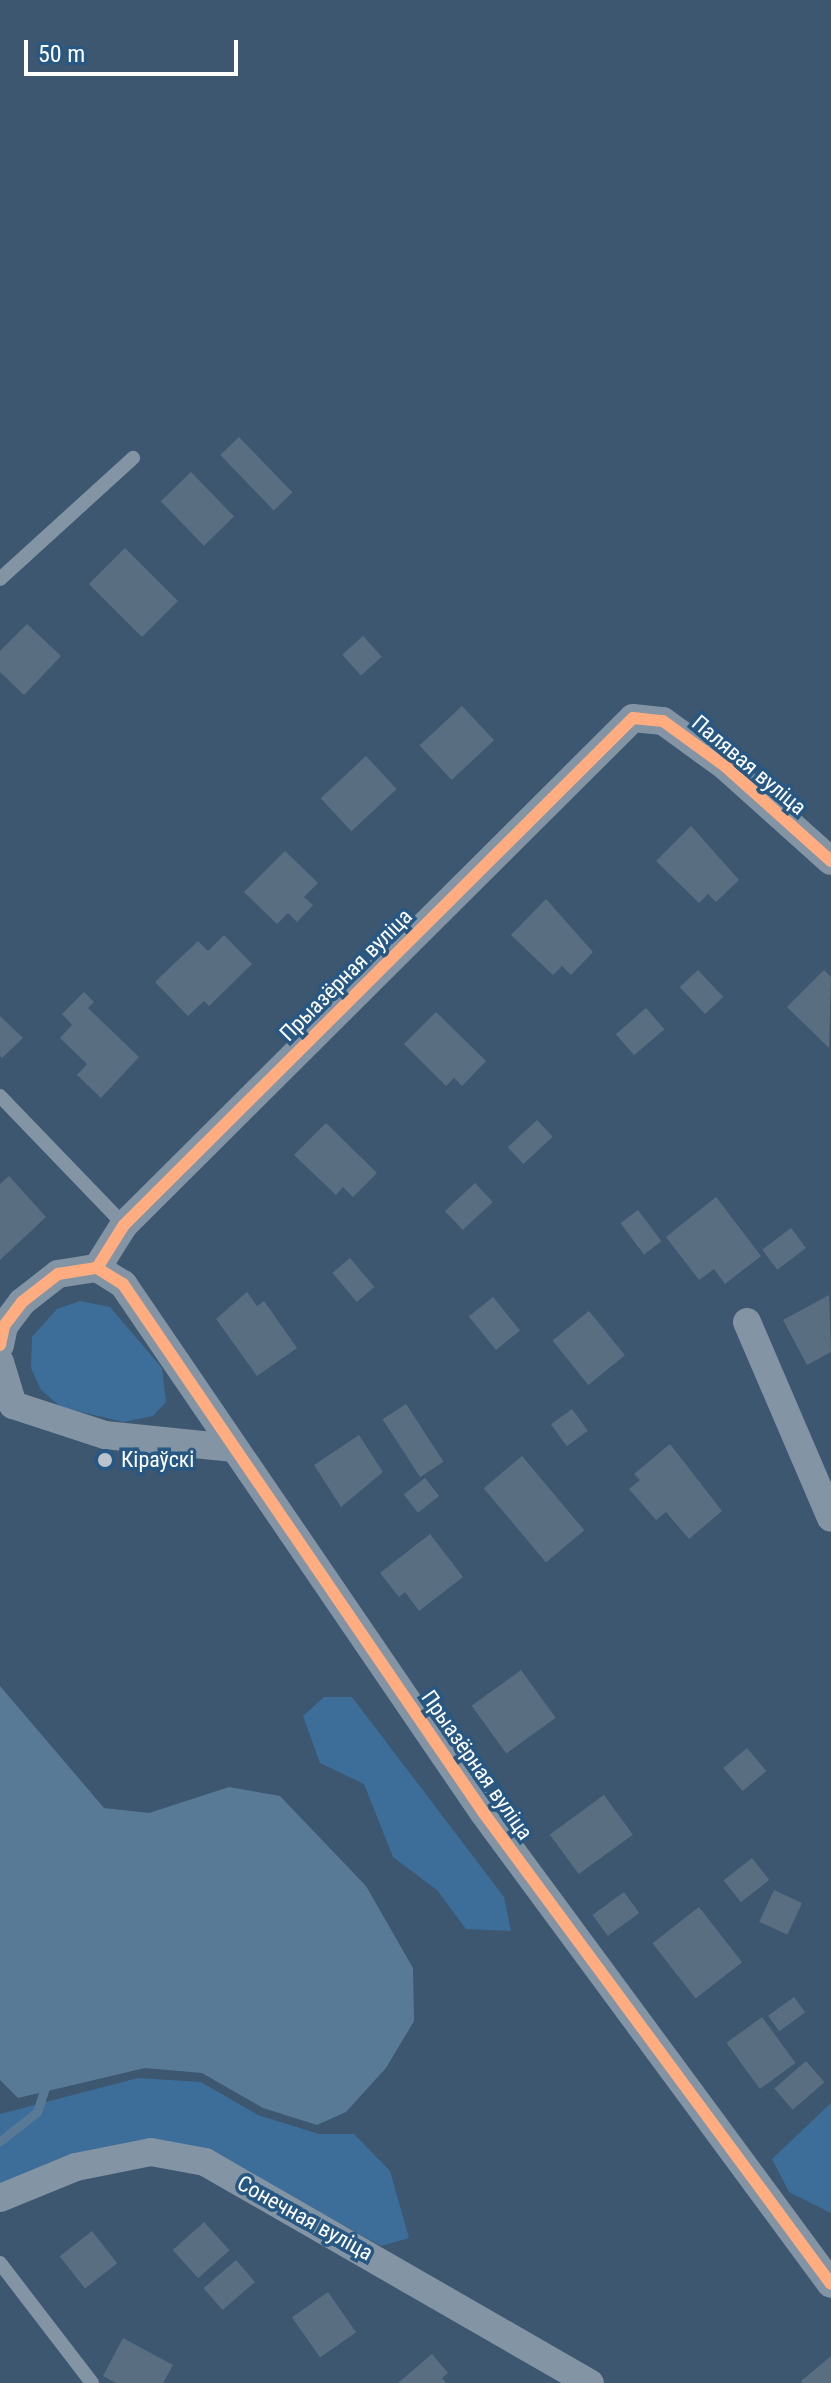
<!DOCTYPE html>
<html>
<head>
<meta charset="utf-8">
<style>
  body { margin:0 }
  #map { position:relative; width:831px; height:2383px; overflow:hidden; background:#3c576f; font-family:"Roboto Condensed",sans-serif }
  div>[style] { position:absolute }
  [style*='--x'] { left:calc(var(--x)*1px); top:calc(var(--y)*1px); width:calc(var(--w)*1px); rotate:calc(var(--a)*1deg) }
  .green>* { inset:0; background:#3c6e99 }
  .water>* { inset:0; background:#587a97 }
  .stream>* { height:9px; margin:-4.5px; padding:0 4.5px; transform-origin:4.5px; border-radius:4.5px; background:#587a97 }
  .building>* { inset:0; background:#596f81; transform-origin:0 0 }
  .service>* { height:14px; margin:-7px; padding:0 7px; transform-origin:7px; border-radius:7px; background:#8394a5 }
  .minor>* { height:28px; margin:-14px; padding:0 14px; transform-origin:14px; border-radius:14px; background:#8394a5 }
  .cycleway>* { height:12px; margin:-6px; padding:0 6px; transform-origin:6px; border-radius:6px; background:#ffac80 }
  .dots>* { width:22px; height:22px; translate:-50% -50%; box-sizing:border-box; border:4px solid #275884; border-radius:50% }
  span { translate:-50% -50%; white-space:nowrap; text-align:center; line-height:1.15; -webkit-text-stroke:7px #275884; paint-order:stroke }
  .street-label { font-size:22px; color:#fff }
  .poi-label { font-size:22px; color:#fff }
  .left { translate:0 -50%; text-align:left }
  .scale { position:absolute; left:24px; top:40px; width:214px; height:36px; box-sizing:border-box; border:4px solid #fff; border-top:0; padding-left:10px; font-size:24px; line-height:28px; white-space:nowrap; color:#fff; -webkit-text-stroke:6px #275884; paint-order:stroke }
</style>
</head>
<body>
<div id="map">
  <div class="green">
    <div style="clip-path:polygon(80px 1301px,110px 1307px,162px 1368px,166px 1402px,153px 1416px,123px 1422px,61px 1407px,41px 1390px,31px 1368px,32px 1337px,57px 1309px)"></div>
    <div style="clip-path:polygon(324px 1697px,352px 1697px,504px 1897px,511px 1931px,466px 1929px,437px 1890px,393px 1857px,364px 1784px,320px 1763px,303px 1716px)"></div>
    <div style="clip-path:polygon(138px 2078px,201px 2082px,258px 2115px,319px 2134px,354px 2134px,390px 2171px,409px 2238px,381px 2246px,212px 2153px,0 2186px,0 2114px)"></div>
    <div style="clip-path:polygon(831px 2103px,831px 2213px,789px 2192px,772px 2159px)"></div>
  </div>
  <div class="water">
    <div style="clip-path:polygon(0 1686px,104px 1808px,149px 1813px,229px 1787px,280px 1796px,366px 1886px,413px 1968px,414px 2021px,386px 2068px,346px 2112px,317px 2125px,263px 2108px,202px 2073px,145px 2068px,18px 2098px,0 2080px)"></div>
  </div>
  <div class="stream">
    <div style="--x:0;--y:2141;--w:47;--a:-38.1"></div>
    <div style="--x:37;--y:2112;--w:23;--a:-72"></div>
    <div style="--x:44;--y:2090;--w:10;--a:-107"></div>
  </div>
  <div class="building">
    <div style="left:239px;top:437px;width:77px;height:26px;rotate:46deg"></div>
    <div style="left:191px;top:472px;width:62px;height:42px;rotate:46deg"></div>
    <div style="left:125px;top:548px;width:75px;height:51px;rotate:45deg"></div>
    <div style="clip-path:polygon(27px 624px,61px 656px,24px 695px,0 672px,0 651px)"></div>
    <div style="left:363px;top:636px;width:28px;height:28px;rotate:48deg"></div>
    <div style="left:462px;top:706px;width:47px;height:58px;rotate:47deg"></div>
    <div style="left:366px;top:756px;width:45px;height:62px;rotate:47deg"></div>
    <div style="clip-path:polygon(691px 826px,739px 880px,716px 902px,708px 894px,699px 903px,656px 861px)"></div>
    <div style="clip-path:polygon(285px 851px,318px 883px,304px 897px,313px 905px,297px 922px,288px 913px,277px 924px,244px 892px)"></div>
    <div style="clip-path:polygon(546px 899px,593px 952px,571px 975px,562px 966px,553px 975px,511px 935px)"></div>
    <div style="clip-path:polygon(224px 935px,252px 964px,209px 1006px,204px 1001px,188px 1016px,155px 982px,198px 941px,208px 951px)"></div>
    <div style="left:698px;top:970px;width:37px;height:25px;rotate:47deg"></div>
    <div style="clip-path:polygon(824px 970px,831px 977px,829px 1048px,787px 1007px)"></div>
    <div style="clip-path:polygon(84px 992px,94px 1002px,88px 1008px,139px 1057px,101px 1098px,77px 1075px,87px 1064px,60px 1038px,72px 1025px,62px 1014px)"></div>
    <div style="left:646px;top:1008px;width:28px;height:40px;rotate:49deg"></div>
    <div style="clip-path:polygon(436px 1012px,486px 1061px,462px 1086px,454px 1078px,446px 1086px,404px 1044px)"></div>
    <div style="clip-path:polygon(0 1016px,23px 1038px,2px 1058px,0 1056px)"></div>
    <div style="left:537px;top:1120px;width:23px;height:40px;rotate:47deg"></div>
    <div style="clip-path:polygon(326px 1123px,377px 1173px,353px 1197px,343px 1187px,336px 1195px,294px 1155px)"></div>
    <div style="clip-path:polygon(9px 1176px,46px 1217px,0 1260px,0 1184px)"></div>
    <div style="left:475px;top:1183px;width:26px;height:41px;rotate:47deg"></div>
    <div style="clip-path:polygon(716px 1197px,761px 1256px,725px 1284px,714px 1269px,699px 1280px,666px 1237px)"></div>
    <div style="left:638px;top:1210px;width:39px;height:22px;rotate:53deg"></div>
    <div style="left:791px;top:1228px;width:25px;height:36px;rotate:53deg"></div>
    <div style="left:350px;top:1258px;width:38px;height:23px;rotate:50deg"></div>
    <div style="clip-path:polygon(247px 1292px,257px 1306px,264px 1301px,297px 1348px,257px 1376px,216px 1319px)"></div>
    <div style="clip-path:polygon(829px 1295px,831px 1352px,807px 1365px,783px 1320px)"></div>
    <div style="left:493px;top:1297px;width:43px;height:31px;rotate:51deg"></div>
    <div style="left:589px;top:1311px;width:57px;height:47px;rotate:51deg"></div>
    <div style="left:406px;top:1404px;width:69px;height:28px;rotate:57deg"></div>
    <div style="left:572px;top:1409px;width:27px;height:26px;rotate:54deg"></div>
    <div style="clip-path:polygon(359px 1435px,383px 1472px,341px 1507px,314px 1465px)"></div>
    <div style="clip-path:polygon(670px 1444px,722px 1511px,689px 1539px,666px 1512px,656px 1520px,629px 1489px,640px 1480px,634px 1474px)"></div>
    <div style="left:522px;top:1456px;width:97px;height:50px;rotate:50deg"></div>
    <div style="left:425px;top:1478px;width:23px;height:27px;rotate:52deg"></div>
    <div style="clip-path:polygon(430px 1534px,463px 1577px,419px 1611px,405px 1592px,399px 1597px,380px 1573px)"></div>
    <div style="left:521px;top:1670px;width:59px;height:61px;rotate:54deg"></div>
    <div style="left:747px;top:1748px;width:30px;height:31px;rotate:50deg"></div>
    <div style="left:604px;top:1795px;width:49px;height:67px;rotate:54deg"></div>
    <div style="left:752px;top:1858px;width:28px;height:36px;rotate:52deg"></div>
    <div style="left:774px;top:1890px;width:31px;height:35px;rotate:25deg"></div>
    <div style="left:624px;top:1892px;width:26px;height:39px;rotate:54deg"></div>
    <div style="left:699px;top:1907px;width:70px;height:59px;rotate:52deg"></div>
    <div style="left:794px;top:1997px;width:19px;height:32px;rotate:54deg"></div>
    <div style="left:762px;top:2017px;width:57px;height:44px;rotate:54deg"></div>
    <div style="left:806px;top:2061px;width:28px;height:42px;rotate:49deg"></div>
    <div style="left:204px;top:2222px;width:38px;height:42px;rotate:48deg"></div>
    <div style="left:92px;top:2231px;width:41px;height:41px;rotate:52deg"></div>
    <div style="left:236px;top:2260px;width:29px;height:43px;rotate:49deg"></div>
    <div style="left:328px;top:2292px;width:49px;height:44px;rotate:55deg"></div>
    <div style="clip-path:polygon(123px 2338px,173px 2365px,163px 2383px,116px 2383px,103px 2376px)"></div>
    <div style="clip-path:polygon(432px 2354px,448px 2373px,442px 2378px,446px 2383px,398px 2383px)"></div>
    <div style="clip-path:polygon(831px 2356px,831px 2383px,803px 2383px,801px 2381px)"></div>
  </div>
  <div class="service">
    <div style="--x:0;--y:579;--w:180;--a:-42.3"></div>
    <div style="--x:0;--y:1096;--w:179;--a:46.1"></div>
    <div style="--x:0;--y:2263;--w:151;--a:52.5"></div>
  </div>
  <div class="minor">
    <div style="--x:97;--y:1268;--w:51;--a:-57.9"></div>
    <div style="--x:124;--y:1225;--w:718;--a:-44.89"></div>
    <div style="--x:633;--y:718;--w:30;--a:6"></div>
    <div style="--x:663;--y:721;--w:77;--a:36"></div>
    <div style="--x:725;--y:766;--w:142;--a:41.9"></div>
    <div style="--x:747;--y:1322;--w:213;--a:66.8"></div>
    <div style="--x:0;--y:1345;--w:19;--a:-78"></div>
    <div style="--x:4;--y:1326;--w:30;--a:-53"></div>
    <div style="--x:22;--y:1302;--w:46;--a:-37.9"></div>
    <div style="--x:58;--y:1274;--w:39;--a:-9"></div>
    <div style="--x:97;--y:1268;--w:31;--a:32"></div>
    <div style="--x:123;--y:1284;--w:639;--a:55.71"></div>
    <div style="--x:483;--y:1812;--w:586;--a:53.6"></div>
    <div style="--x:0;--y:1362;--w:45;--a:73.2"></div>
    <div style="--x:13;--y:1405;--w:97;--a:18.1"></div>
    <div style="--x:105;--y:1435;--w:130;--a:5.8"></div>
    <div style="--x:0;--y:2198;--w:82;--a:-22.2"></div>
    <div style="--x:76;--y:2167;--w:76;--a:-11.3"></div>
    <div style="--x:151;--y:2152;--w:55;--a:10.5"></div>
    <div style="--x:205;--y:2162;--w:444;--a:29.9"></div>
  </div>
  <div class="cycleway">
    <div style="--x:97;--y:1268;--w:51;--a:-57.9"></div>
    <div style="--x:124;--y:1225;--w:718;--a:-44.89"></div>
    <div style="--x:633;--y:718;--w:30;--a:6"></div>
    <div style="--x:663;--y:721;--w:77;--a:36"></div>
    <div style="--x:725;--y:766;--w:142;--a:41.9"></div>
    <div style="--x:0;--y:1345;--w:19;--a:-78"></div>
    <div style="--x:4;--y:1326;--w:30;--a:-53"></div>
    <div style="--x:22;--y:1302;--w:46;--a:-37.9"></div>
    <div style="--x:58;--y:1274;--w:39;--a:-9"></div>
    <div style="--x:97;--y:1268;--w:31;--a:32"></div>
    <div style="--x:123;--y:1284;--w:639;--a:55.71"></div>
    <div style="--x:483;--y:1812;--w:586;--a:53.6"></div>
  </div>
  <div class="dots">
    <div style="left:105px;top:1460px;background:#bbc4cd"></div>
  </div>
  <div class="street-label">
    <span style="left:749px;top:765px;rotate:40deg">Палявая вуліца</span>
    <span style="left:346px;top:975px;rotate:-45deg">Прыазёрная вуліца</span>
    <span style="left:477px;top:1765px;rotate:55deg">Прыазёрная вуліца</span>
    <span style="left:305px;top:2218px;rotate:29deg">Сонечная вуліца</span>
  </div>
  <div class="poi-label">
    <span class="left" style="left:121px;top:1460px">Кіраўскі</span>
  </div>
  <div class="scale">50 m</div>
</div>
</body>
</html>
